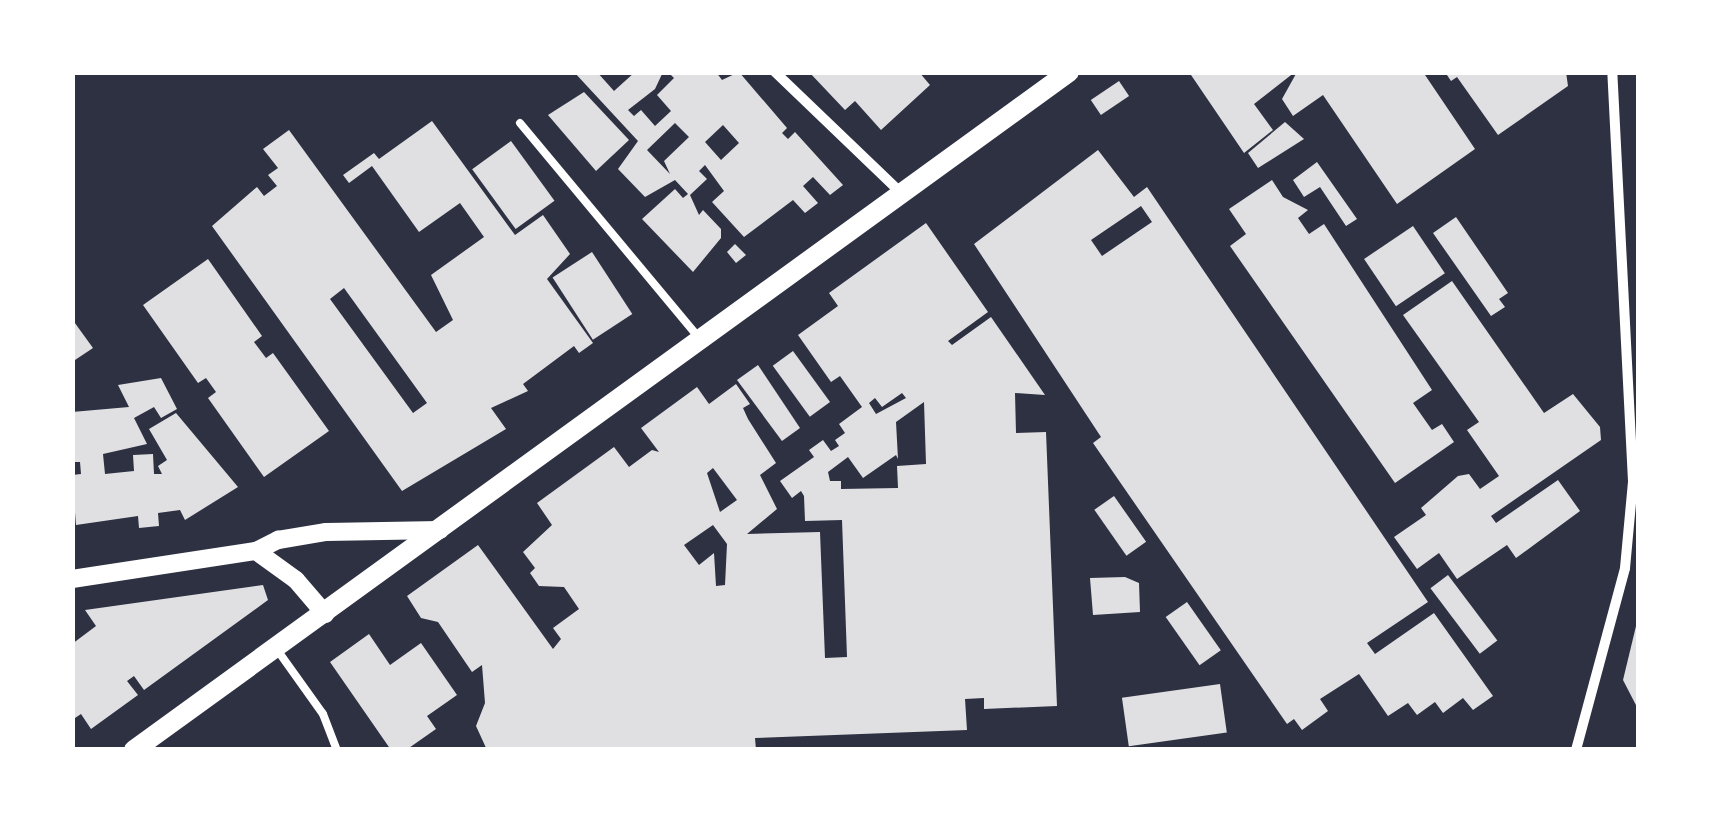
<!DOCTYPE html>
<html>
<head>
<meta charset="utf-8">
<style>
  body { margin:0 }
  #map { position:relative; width:1711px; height:822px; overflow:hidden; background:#2d3142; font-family:"Alegreya Sans",sans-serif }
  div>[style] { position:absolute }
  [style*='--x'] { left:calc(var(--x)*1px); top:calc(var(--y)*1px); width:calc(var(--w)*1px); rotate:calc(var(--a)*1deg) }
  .building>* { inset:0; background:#e0e0e3; transform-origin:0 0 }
  .service>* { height:8px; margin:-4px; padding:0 4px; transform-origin:4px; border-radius:4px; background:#fff }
  .minor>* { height:10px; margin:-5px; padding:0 5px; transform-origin:5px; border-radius:5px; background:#fff }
  .tertiary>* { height:18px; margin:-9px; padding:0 9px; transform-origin:9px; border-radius:9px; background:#fff }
  .secondary>* { height:20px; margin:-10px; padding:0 10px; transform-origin:10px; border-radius:10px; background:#fff }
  span { translate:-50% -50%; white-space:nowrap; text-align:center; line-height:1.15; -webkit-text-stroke:8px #fff; paint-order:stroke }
  .frame { position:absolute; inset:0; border:75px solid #fff; pointer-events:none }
</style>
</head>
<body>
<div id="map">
  <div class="building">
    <div style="clip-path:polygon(evenodd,574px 72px,597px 72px,614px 91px,635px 72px,663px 72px,655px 89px,628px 110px,634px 116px,641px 110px,655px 126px,671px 111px,657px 95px,674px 78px,668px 72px,716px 72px,722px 80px,739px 72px,787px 128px,782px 133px,788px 139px,795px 132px,843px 185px,830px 195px,813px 177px,803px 186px,818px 203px,805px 213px,793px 200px,744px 237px,712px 202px,724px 191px,705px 165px,699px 171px,707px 179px,690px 195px,699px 215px,703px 210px,721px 229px,721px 238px,693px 272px,642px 219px,675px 189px,683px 198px,688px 194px,675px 180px,645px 197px,618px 169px,638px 141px,574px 72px,675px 123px,689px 137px,664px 161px,670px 174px,647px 150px,675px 123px,574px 72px,723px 125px,739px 143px,721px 160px,705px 142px,723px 125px)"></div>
    <div style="clip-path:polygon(809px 72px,919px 72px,930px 85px,881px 130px,855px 101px,845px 110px)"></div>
    <div style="clip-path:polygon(1189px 72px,1295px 72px,1254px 104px,1273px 130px,1244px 153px)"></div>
    <div style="clip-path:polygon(1297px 72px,1423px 72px,1475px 149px,1397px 204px,1323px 95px,1293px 116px,1282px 99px)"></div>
    <div style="clip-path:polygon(1445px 72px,1566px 72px,1568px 86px,1498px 135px,1457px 77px,1451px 81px)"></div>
    <div style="left:1119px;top:81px;width:18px;height:34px;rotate:56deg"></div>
    <div style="clip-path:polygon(584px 92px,629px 140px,596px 171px,548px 115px)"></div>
    <div style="clip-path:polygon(evenodd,432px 121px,515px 235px,543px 215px,570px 254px,547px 279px,593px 343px,579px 353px,574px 346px,523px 384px,528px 391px,491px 408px,506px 429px,402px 491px,212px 226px,257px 187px,264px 196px,277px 186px,268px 175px,278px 168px,263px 149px,289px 130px,436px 332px,453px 320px,431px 275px,484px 237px,460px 203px,419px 232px,372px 166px,349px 183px,343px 175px,374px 153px,379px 159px,432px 121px,344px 288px,427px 403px,413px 413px,330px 299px,344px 288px)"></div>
    <div style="clip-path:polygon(1285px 122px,1304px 139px,1258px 168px,1248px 153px)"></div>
    <div style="left:511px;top:141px;width:74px;height:48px;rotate:54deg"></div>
    <div style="clip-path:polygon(evenodd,1098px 150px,1134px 197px,1147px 187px,1428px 602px,1367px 643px,1375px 654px,1434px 613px,1493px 696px,1473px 710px,1463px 698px,1443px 713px,1435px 702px,1417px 715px,1408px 703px,1388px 716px,1359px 674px,1320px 699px,1328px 711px,1302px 730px,1294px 719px,1287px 724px,1093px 443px,1101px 437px,974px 244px,1098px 150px,1141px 206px,1152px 222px,1102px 256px,1091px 240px,1141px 206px)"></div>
    <div style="clip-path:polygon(1317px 162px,1357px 219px,1346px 226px,1320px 187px,1304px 197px,1293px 180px)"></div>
    <div style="clip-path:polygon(1272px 180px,1283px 197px,1308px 210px,1298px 218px,1309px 234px,1324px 224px,1432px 390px,1413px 403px,1432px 430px,1442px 424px,1454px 442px,1395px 483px,1230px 246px,1246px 234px,1229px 209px)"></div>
    <div style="clip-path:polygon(1456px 217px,1508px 293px,1499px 299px,1505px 307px,1491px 316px,1433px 233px)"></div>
    <div style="clip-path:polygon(evenodd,926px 223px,988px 312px,948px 341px,952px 345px,991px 317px,1045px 395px,1015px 393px,1016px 433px,1046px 432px,1057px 706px,984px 709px,984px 698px,965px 699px,967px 730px,755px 738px,756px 750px,487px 750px,476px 726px,485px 703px,482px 665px,472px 672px,438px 622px,421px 618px,407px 596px,478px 545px,553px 649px,561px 639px,553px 628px,579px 609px,564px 587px,539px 586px,530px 573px,535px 568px,523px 552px,552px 525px,537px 503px,614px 447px,629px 467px,652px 450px,659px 452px,641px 428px,697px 387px,709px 404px,736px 384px,750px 404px,743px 408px,748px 419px,776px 463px,760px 475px,777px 509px,747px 534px,820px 532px,825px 658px,847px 657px,842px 520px,805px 521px,804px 496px,801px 491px,792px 498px,780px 481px,814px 457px,809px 450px,823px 440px,831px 451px,839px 446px,835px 440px,845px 433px,839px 424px,862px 407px,840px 376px,831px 382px,798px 335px,838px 306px,829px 293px,926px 223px,902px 393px,906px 398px,876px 414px,869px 403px,875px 398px,882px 407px,902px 393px,926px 223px,924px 402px,926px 464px,897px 466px,898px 488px,841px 489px,841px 481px,830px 481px,828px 472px,848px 457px,863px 478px,896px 455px,898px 459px,896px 422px,924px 402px,926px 223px,713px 468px,737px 500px,720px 512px,707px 473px,713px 468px,926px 223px,713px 525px,727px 544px,725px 585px,716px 586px,714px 553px,699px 565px,684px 545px,713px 525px)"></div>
    <div style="left:1413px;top:226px;width:57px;height:59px;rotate:56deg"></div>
    <div style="clip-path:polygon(735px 244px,746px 255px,736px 263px,727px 252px)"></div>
    <div style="left:592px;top:252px;width:74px;height:47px;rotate:57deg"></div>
    <div style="clip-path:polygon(208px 259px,262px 336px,254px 342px,266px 358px,273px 353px,329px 431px,264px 477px,208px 398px,216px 392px,206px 378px,198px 383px,143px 305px)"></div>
    <div style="clip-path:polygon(1452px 281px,1544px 413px,1573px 394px,1600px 427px,1601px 440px,1491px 516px,1496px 523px,1558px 480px,1580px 511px,1516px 558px,1507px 545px,1457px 579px,1439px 553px,1417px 569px,1394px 537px,1426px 515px,1421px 508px,1458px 476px,1469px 474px,1480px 489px,1499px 476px,1467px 430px,1479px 422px,1403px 315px)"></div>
    <div style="clip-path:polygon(72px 319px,93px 348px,72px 362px)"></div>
    <div style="left:793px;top:351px;width:63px;height:25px;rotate:54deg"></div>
    <div style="clip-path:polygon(758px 365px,800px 428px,782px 441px,737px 380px)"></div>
    <div style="clip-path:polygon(161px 378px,177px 409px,161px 418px,154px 407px,134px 418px,147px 444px,103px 454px,105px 474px,134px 471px,133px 455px,153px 454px,154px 474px,162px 474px,158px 466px,167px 460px,149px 429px,176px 413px,238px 487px,185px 520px,180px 510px,158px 513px,159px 526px,139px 528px,138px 516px,76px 525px,72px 475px,81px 474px,80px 462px,72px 462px,72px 412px,129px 407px,118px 385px)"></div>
    <div style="left:1114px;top:496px;width:56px;height:24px;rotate:55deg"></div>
    <div style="left:1448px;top:575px;width:82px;height:22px;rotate:53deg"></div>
    <div style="clip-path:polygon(1125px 577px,1139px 583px,1140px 612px,1093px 615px,1090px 578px)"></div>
    <div style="clip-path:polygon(263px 585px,268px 600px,144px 690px,134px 676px,127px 681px,138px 695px,91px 729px,81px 714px,72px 720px,72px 644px,96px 626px,85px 610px)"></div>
    <div style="left:1187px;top:602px;width:59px;height:26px;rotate:55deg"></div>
    <div style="clip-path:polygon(1637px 622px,1638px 623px,1638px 709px,1623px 680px)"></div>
    <div style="clip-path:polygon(369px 634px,390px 665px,421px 643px,457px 695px,427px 716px,436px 729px,406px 750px,391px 750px,330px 662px)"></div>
    <div style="left:1220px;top:684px;width:49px;height:99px;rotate:82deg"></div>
  </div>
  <div class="service">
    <div style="--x:520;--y:123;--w:278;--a:50.2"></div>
    <div style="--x:278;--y:651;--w:77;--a:54.5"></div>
    <div style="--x:323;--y:714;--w:39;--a:69"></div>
  </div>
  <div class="minor">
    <div style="--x:775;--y:72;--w:175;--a:43.8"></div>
    <div style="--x:1576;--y:750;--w:188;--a:-74.9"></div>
    <div style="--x:1625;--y:568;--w:87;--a:-84.7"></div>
    <div style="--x:1633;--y:481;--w:410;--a:-92.9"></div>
  </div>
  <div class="tertiary">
    <div style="--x:256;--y:551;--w:49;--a:35.9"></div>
    <div style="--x:296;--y:580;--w:45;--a:49.5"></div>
    <div style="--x:72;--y:579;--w:186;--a:-8.7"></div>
    <div style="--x:256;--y:551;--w:25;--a:-27"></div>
    <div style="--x:278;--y:540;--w:49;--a:-9.5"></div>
    <div style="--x:326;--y:532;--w:114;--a:-1"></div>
  </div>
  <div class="secondary">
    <div style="--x:134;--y:750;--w:1155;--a:-35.95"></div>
  </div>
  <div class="frame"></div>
</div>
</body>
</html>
